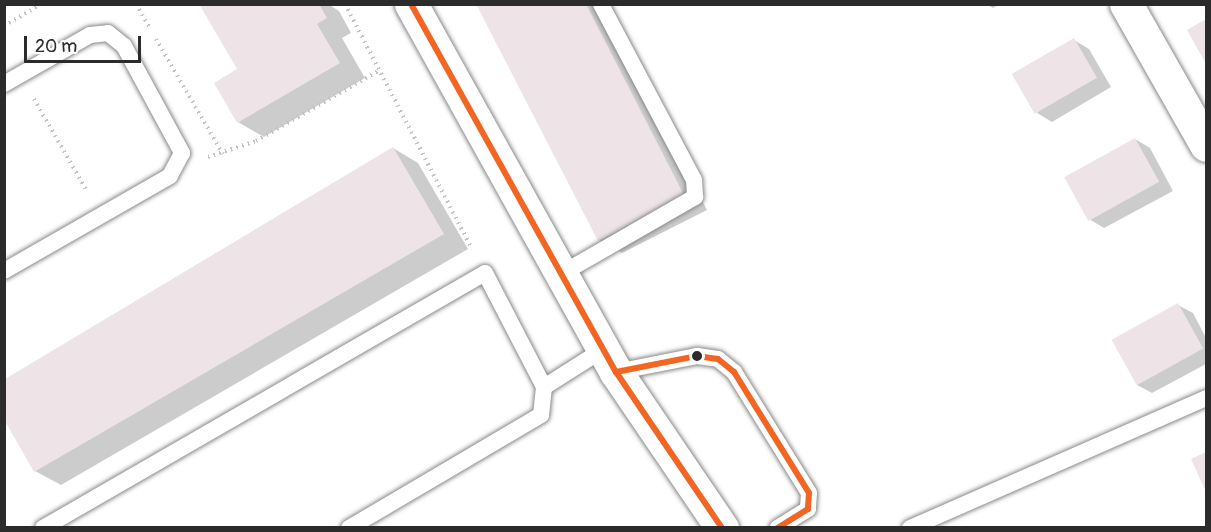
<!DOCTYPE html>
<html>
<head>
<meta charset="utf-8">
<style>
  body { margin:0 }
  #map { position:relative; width:1211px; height:532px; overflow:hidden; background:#fff; font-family:Pangolin,sans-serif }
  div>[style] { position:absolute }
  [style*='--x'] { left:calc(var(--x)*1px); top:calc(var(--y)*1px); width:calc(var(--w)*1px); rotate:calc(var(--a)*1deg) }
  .shadow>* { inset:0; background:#0003 }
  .building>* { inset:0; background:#eee4e8; transform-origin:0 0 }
  .path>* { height:4px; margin-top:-2px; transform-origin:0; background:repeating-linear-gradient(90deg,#c2c2c2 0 1.5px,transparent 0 6px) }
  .roads { filter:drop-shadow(0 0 2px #8a8a8a) drop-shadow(0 0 2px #8a8a8a) }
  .service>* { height:16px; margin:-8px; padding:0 8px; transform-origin:8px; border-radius:8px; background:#fff }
  .minor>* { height:33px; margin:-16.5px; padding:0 16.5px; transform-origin:16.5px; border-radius:16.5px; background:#fff }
  .bus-1>* { height:6px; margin:-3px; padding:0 3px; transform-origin:3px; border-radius:3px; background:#f26522 }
  .dots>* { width:16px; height:16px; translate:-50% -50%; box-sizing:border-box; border:3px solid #fff; border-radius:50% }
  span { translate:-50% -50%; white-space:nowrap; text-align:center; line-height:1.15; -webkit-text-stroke:4.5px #fff; paint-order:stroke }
  .frame { position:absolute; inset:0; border:6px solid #2b2b2b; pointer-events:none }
  .scale { position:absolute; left:24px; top:36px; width:117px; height:27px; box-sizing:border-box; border:3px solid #2b2b2b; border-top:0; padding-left:8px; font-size:18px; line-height:21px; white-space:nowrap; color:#2b2b2b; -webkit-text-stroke:4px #fff; paint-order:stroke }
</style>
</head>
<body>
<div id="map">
  <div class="shadow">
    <div style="clip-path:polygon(201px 4px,328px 4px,339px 11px,351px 33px,342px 38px,365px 78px,264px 137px,238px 122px,239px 69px)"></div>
    <div style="clip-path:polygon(477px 4px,601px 4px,707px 210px,622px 253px,599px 240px)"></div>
    <div style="clip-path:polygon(986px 4px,1000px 4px,993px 8px)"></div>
    <div style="clip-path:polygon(1206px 21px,1206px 61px,1189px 31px)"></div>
    <div style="clip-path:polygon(1074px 40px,1089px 49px,1111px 87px,1052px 122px,1037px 113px)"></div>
    <div style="clip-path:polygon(1135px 139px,1150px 148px,1173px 191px,1104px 228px,1089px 219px,1066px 177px)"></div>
    <div style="clip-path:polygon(393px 148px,418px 163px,468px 249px,61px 485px,35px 471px,4px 418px,4px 381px)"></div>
    <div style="clip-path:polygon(1178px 305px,1193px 313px,1206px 338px,1206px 364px,1152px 393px,1137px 385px)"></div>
  </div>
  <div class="building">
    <div style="clip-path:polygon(199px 4px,319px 4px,327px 18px,317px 24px,340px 63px,237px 123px,214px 83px,237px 69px)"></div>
    <div style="clip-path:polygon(476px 4px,586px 4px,685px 197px,598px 241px)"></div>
    <div style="clip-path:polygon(1206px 19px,1206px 64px,1187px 30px)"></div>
    <div style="left:1074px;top:38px;width:46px;height:72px;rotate:60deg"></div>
    <div style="left:1135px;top:138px;width:50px;height:81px;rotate:61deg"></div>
    <div style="clip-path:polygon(393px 147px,444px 234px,34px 472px,5px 421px,5px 379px)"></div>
    <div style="left:1178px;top:303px;width:52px;height:76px;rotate:61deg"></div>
    <div style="clip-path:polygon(1206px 452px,1206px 492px,1191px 459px)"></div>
  </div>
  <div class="path">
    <div style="--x:136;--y:4;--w:30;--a:60"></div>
    <div style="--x:345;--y:4;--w:276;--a:62.6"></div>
    <div style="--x:4;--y:26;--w:43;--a:-30.7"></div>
    <div style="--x:156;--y:39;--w:133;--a:59.8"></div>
    <div style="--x:34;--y:99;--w:106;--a:60.1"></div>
    <div style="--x:208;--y:157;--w:51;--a:-18.4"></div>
    <div style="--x:256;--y:141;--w:143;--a:-29.8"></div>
  </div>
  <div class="roads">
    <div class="service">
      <div style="--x:4;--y:84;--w:99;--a:-29.7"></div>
      <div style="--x:90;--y:35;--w:18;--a:-6"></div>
      <div style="--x:108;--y:33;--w:21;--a:39"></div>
      <div style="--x:124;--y:46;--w:122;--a:61.5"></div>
      <div style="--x:182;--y:153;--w:26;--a:118"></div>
      <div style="--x:170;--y:176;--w:191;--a:150.2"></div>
      <div style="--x:561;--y:274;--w:155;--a:-29.9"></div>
      <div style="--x:695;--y:197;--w:17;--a:-93"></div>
      <div style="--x:694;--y:180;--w:199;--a:-117.9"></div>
      <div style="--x:616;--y:372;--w:83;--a:-11.2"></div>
      <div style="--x:697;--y:356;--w:21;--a:8"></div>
      <div style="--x:718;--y:359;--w:21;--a:39"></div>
      <div style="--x:734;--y:372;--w:142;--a:58.2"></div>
      <div style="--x:809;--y:493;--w:16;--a:94"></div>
      <div style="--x:808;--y:509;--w:36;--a:148"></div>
      <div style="--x:544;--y:387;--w:71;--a:-32.3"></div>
      <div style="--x:43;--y:528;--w:510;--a:-29.98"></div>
      <div style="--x:485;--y:273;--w:128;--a:62.6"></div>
      <div style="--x:544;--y:387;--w:28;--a:96"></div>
      <div style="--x:541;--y:415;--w:223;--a:149.5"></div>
      <div style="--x:910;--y:528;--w:323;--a:-23.7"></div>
    </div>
    <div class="minor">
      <div style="--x:411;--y:4;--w:421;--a:60.9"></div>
      <div style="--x:616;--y:372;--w:189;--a:55.8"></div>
      <div style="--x:1126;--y:4;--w:162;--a:60.4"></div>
    </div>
  </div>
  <div class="bus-1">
    <div style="--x:411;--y:4;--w:421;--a:60.9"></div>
    <div style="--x:616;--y:372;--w:189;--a:55.8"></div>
    <div style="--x:616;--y:372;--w:83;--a:-11.2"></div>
    <div style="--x:697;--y:356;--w:21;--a:8"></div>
    <div style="--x:718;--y:359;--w:21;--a:39"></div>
    <div style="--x:734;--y:372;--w:142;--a:58.2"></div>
    <div style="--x:809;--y:493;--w:16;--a:94"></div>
    <div style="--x:808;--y:509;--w:36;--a:148"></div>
  </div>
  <div class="dots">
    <div style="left:697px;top:356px;background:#2b2b2b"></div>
  </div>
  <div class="frame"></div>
  <div class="scale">20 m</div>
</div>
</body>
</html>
